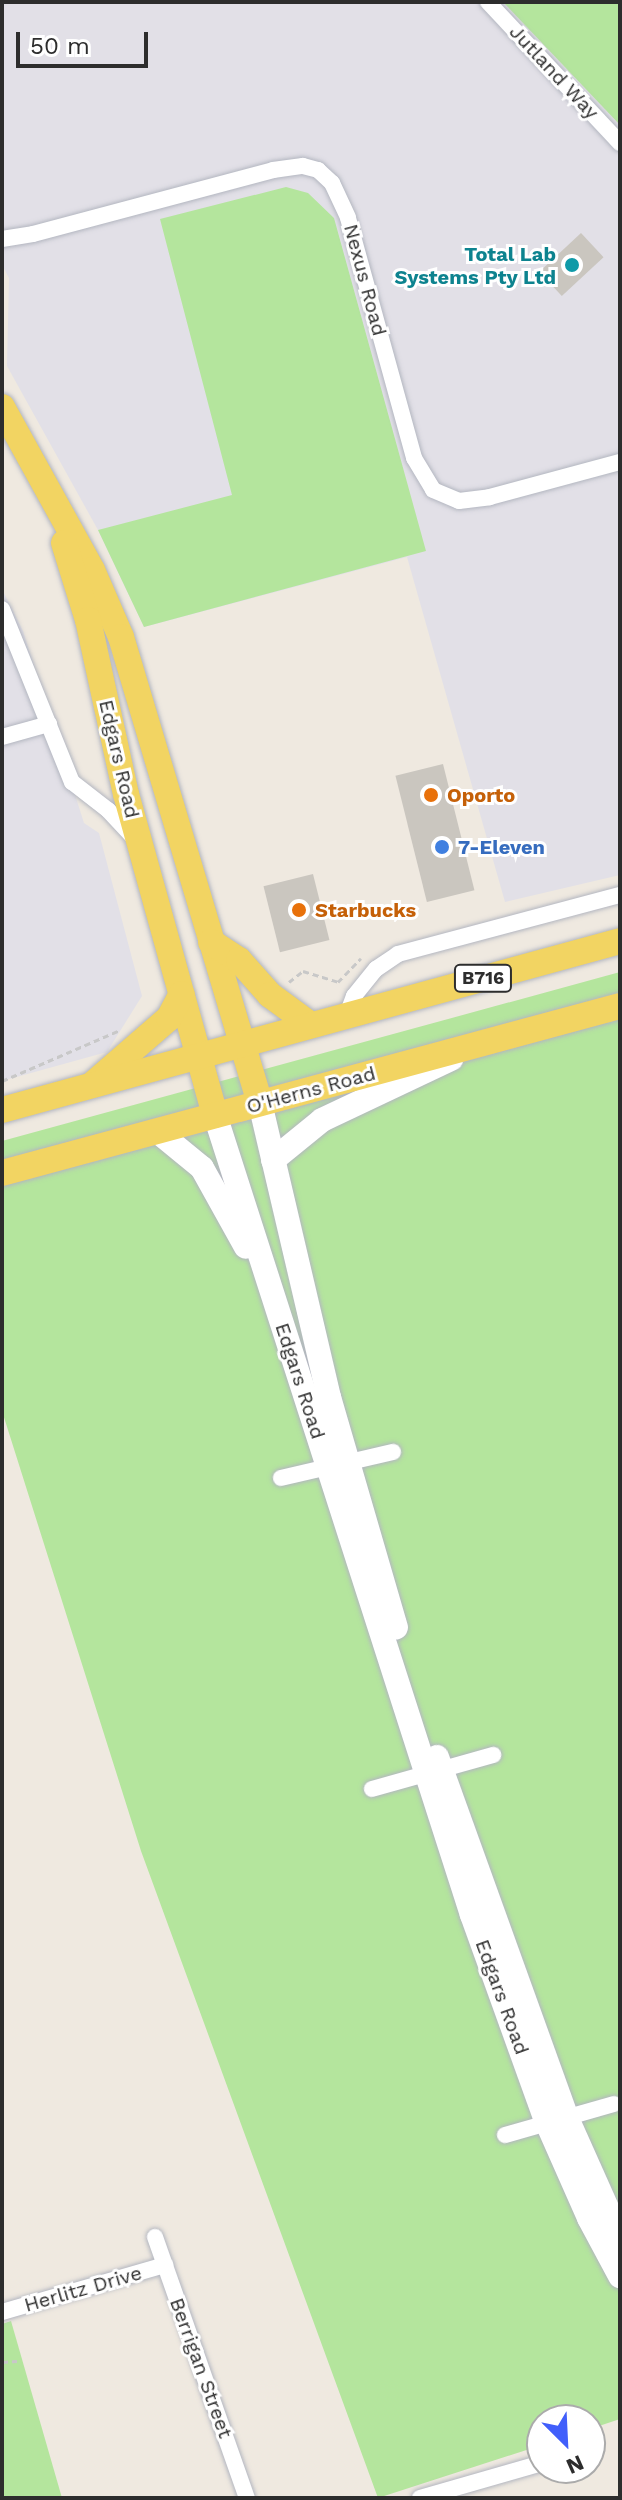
<!DOCTYPE html>
<html>
<head>
<meta charset="utf-8">
<style>
  body { margin:0 }
  #map { position:relative; width:622px; height:2500px; overflow:hidden; background:#efe9e0; font-family:"Work Sans",sans-serif }
  div>[style] { position:absolute }
  [style*='--x'] { left:calc(var(--x)*1px); top:calc(var(--y)*1px); width:calc(var(--w)*1px); rotate:calc(var(--a)*1deg) }
  .industrial>* { inset:0; background:#e2e0e7 }
  .green>* { inset:0; background:#b4e59d }
  .building>* { inset:0; background:#cac6bf; transform-origin:0 0 }
  .path>* { height:3px; margin-top:-1.5px; transform-origin:0; background:repeating-linear-gradient(90deg,#c8c8c8 0 6px,transparent 0 10px) }
  .roads { filter:drop-shadow(0 0 2px #b3b6c0) drop-shadow(0 0 2px #b3b6c0) }
  .minor>* { height:16px; margin:-8px; padding:0 8px; transform-origin:8px; border-radius:8px; background:#fff }
  .secondary>* { height:24px; margin:-12px; padding:0 12px; transform-origin:12px; border-radius:12px; background:#fff }
  .primary>* { height:26px; margin:-13px; padding:0 13px; transform-origin:13px; border-radius:13px; background:#f2d462 }
  .dots>* { width:22px; height:22px; translate:-50% -50%; box-sizing:border-box; border:4px solid #fff; border-radius:50% }
  span { translate:-50% -50%; white-space:nowrap; text-align:center; line-height:1.15; -webkit-text-stroke:6px #fff; paint-order:stroke }
  .shield-label span { padding:2px 6px; background:#fff; border:2px solid; border-radius:6px; -webkit-text-stroke-width:0 }
  .shield-label { font-size:18px; color:#2d2d2d; font-weight:700 }
  .street-label { font-size:20px; color:#2d2d2d }
  .culture-label { font-size:20px; color:#0d838f; font-weight:700 }
  .right { translate:-100% -50%; text-align:right }
  .food-label { font-size:20px; color:#c56008; font-weight:700 }
  .left { translate:0 -50%; text-align:left }
  .shop-label { font-size:20px; color:#366cbe; font-weight:700 }
  .frame { position:absolute; inset:0; border:4px solid #2d2d2d; pointer-events:none }
  .north { position:absolute; left:526px; top:2404px; width:80px; height:80px; box-sizing:border-box; background:#fff; border:2px solid #ababab; border-radius:50%; rotate:156deg; font-size:22px; font-weight:700; line-height:32px; text-align:center; color:#2d2d2d }
  .north::after { content:''; display:block; margin:auto; width:28px; height:36px; background:#415ffb; clip-path:polygon(50% 0,100% 100%,50% 72%,0 100%) }
  .scale { position:absolute; left:16px; top:32px; width:132px; height:36px; box-sizing:border-box; border:4px solid #2d2d2d; border-top:0; padding-left:10px; font-size:24px; line-height:28px; white-space:nowrap; color:#2d2d2d; -webkit-text-stroke:6px #fff; paint-order:stroke }
</style>
</head>
<body>
<div id="map">
  <div class="industrial">
    <div style="clip-path:polygon(2px 2px,503px 2px,620px 125px,620px 875px,505px 902px,407px 557px,144px 627px,98px 530px,7px 366px,9px 278px,2px 265px)"></div>
    <div style="clip-path:polygon(2px 589px,23px 631px,84px 823px,99px 833px,142px 996px,107px 1052px,2px 1081px)"></div>
  </div>
  <div class="green">
    <div style="clip-path:polygon(503px 2px,620px 2px,620px 125px)"></div>
    <div style="clip-path:polygon(286px 187px,308px 193px,334px 218px,426px 551px,144px 627px,98px 530px,232px 495px,160px 219px)"></div>
    <div style="clip-path:polygon(620px 972px,620px 2419px,590px 2429px,590px 2420px,542px 2420px,542px 2445px,378px 2498px,141px 1851px,2px 1411px,2px 1141px)"></div>
    <div style="clip-path:polygon(11px 2321px,62px 2498px,2px 2498px,2px 2324px)"></div>
  </div>
  <div class="building">
    <div style="left:581px;top:233px;width:33px;height:57px;rotate:47deg"></div>
    <div style="left:443px;top:764px;width:130px;height:49px;rotate:76deg"></div>
    <div style="left:313px;top:874px;width:68px;height:51px;rotate:76deg"></div>
  </div>
  <div class="path">
    <div style="--x:289;--y:982;--w:18;--a:-38"></div>
    <div style="--x:303;--y:971;--w:37;--a:17"></div>
    <div style="--x:338;--y:982;--w:33;--a:-46"></div>
    <div style="--x:2;--y:1081;--w:129;--a:-23.4"></div>
    <div style="--x:2;--y:2362;--w:15;--a:-4"></div>
  </div>
  <div class="roads">
    <div class="minor">
      <div style="--x:488;--y:2;--w:193;--a:46.9"></div>
      <div style="--x:2;--y:239;--w:31;--a:-9"></div>
      <div style="--x:33;--y:234;--w:248;--a:-14.9"></div>
      <div style="--x:273;--y:170;--w:30;--a:-8"></div>
      <div style="--x:303;--y:166;--w:16;--a:15"></div>
      <div style="--x:318;--y:170;--w:19;--a:43"></div>
      <div style="--x:332;--y:183;--w:38;--a:65"></div>
      <div style="--x:348;--y:218;--w:249;--a:74.6"></div>
      <div style="--x:414;--y:458;--w:37;--a:59"></div>
      <div style="--x:433;--y:490;--w:28;--a:23"></div>
      <div style="--x:459;--y:501;--w:31;--a:-7"></div>
      <div style="--x:490;--y:497;--w:135;--a:-15.1"></div>
      <div style="--x:2;--y:609;--w:187;--a:68"></div>
      <div style="--x:72;--y:782;--w:46;--a:37.9"></div>
      <div style="--x:108;--y:810;--w:38;--a:47"></div>
      <div style="--x:2;--y:737;--w:49;--a:-15.5"></div>
      <div style="--x:347;--y:1015;--w:20;--a:-70"></div>
      <div style="--x:354;--y:996;--w:35;--a:-51"></div>
      <div style="--x:376;--y:969;--w:27;--a:-34"></div>
      <div style="--x:398;--y:954;--w:230;--a:-14.9"></div>
      <div style="--x:281;--y:1478;--w:115;--a:-13.1"></div>
      <div style="--x:372;--y:1789;--w:126;--a:-15.7"></div>
      <div style="--x:505;--y:2135;--w:113;--a:-15.9"></div>
      <div style="--x:155;--y:2237;--w:277;--a:70.6"></div>
      <div style="--x:2;--y:2312;--w:170;--a:-16.1"></div>
      <div style="--x:420;--y:2498;--w:127;--a:-16"></div>
    </div>
    <div class="secondary">
      <div style="--x:260;--y:1103;--w:302;--a:76.8"></div>
      <div style="--x:329;--y:1397;--w:240;--a:73.8"></div>
      <div style="--x:215;--y:1115;--w:840;--a:72.19"></div>
      <div style="--x:472;--y:1915;--w:221;--a:70.2"></div>
      <div style="--x:547;--y:2123;--w:104;--a:66.1"></div>
      <div style="--x:589;--y:2218;--w:66;--a:61.9"></div>
      <div style="--x:157;--y:1131;--w:58;--a:39.4"></div>
      <div style="--x:202;--y:1168;--w:90;--a:60.9"></div>
      <div style="--x:273;--y:1160;--w:63;--a:-39.2"></div>
      <div style="--x:322;--y:1120;--w:143;--a:-25.3"></div>
      <div style="--x:437;--y:1757;--w:384;--a:70.2"></div>
      <div style="--x:567;--y:2118;--w:130;--a:66"></div>
    </div>
    <div class="primary">
      <div style="--x:2;--y:407;--w:186;--a:61.1"></div>
      <div style="--x:92;--y:570;--w:73;--a:66.6"></div>
      <div style="--x:121;--y:637;--w:486;--a:73.4"></div>
      <div style="--x:64;--y:543;--w:81;--a:72.7"></div>
      <div style="--x:88;--y:620;--w:178;--a:77.7"></div>
      <div style="--x:126;--y:794;--w:333;--a:74.5"></div>
      <div style="--x:211;--y:942;--w:33;--a:33"></div>
      <div style="--x:239;--y:960;--w:47;--a:48.5"></div>
      <div style="--x:270;--y:995;--w:51;--a:36.2"></div>
      <div style="--x:94;--y:1083;--w:99;--a:-40.9"></div>
      <div style="--x:169;--y:1018;--w:27;--a:-62"></div>
      <div style="--x:2;--y:1110;--w:641;--a:-15.29"></div>
      <div style="--x:2;--y:1173;--w:640;--a:-15.12"></div>
    </div>
  </div>
  <div class="dots">
    <div style="left:572px;top:265px;background:#0f9aa8"></div>
    <div style="left:431px;top:795px;background:#e8710a"></div>
    <div style="left:442px;top:847px;background:#3f7fe0"></div>
    <div style="left:299px;top:910px;background:#e8710a"></div>
  </div>
  <div class="shield-label">
    <span style="left:483px;top:978px">B716</span>
  </div>
  <div class="street-label">
    <span style="left:554px;top:72px;rotate:47deg">Jutland Way</span>
    <span style="left:365px;top:280px;rotate:75deg">Nexus Road</span>
    <span style="left:119px;top:759px;rotate:77deg">Edgars Road</span>
    <span style="left:311px;top:1090px;rotate:-15deg">O'Herns Road</span>
    <span style="left:300px;top:1381px;rotate:72deg">Edgars Road</span>
    <span style="left:502px;top:1997px;rotate:70deg">Edgars Road</span>
    <span style="left:83px;top:2289px;rotate:-16deg">Herlitz Drive</span>
    <span style="left:201px;top:2368px;rotate:70deg">Berrigan Street</span>
  </div>
  <div class="culture-label">
    <span class="right" style="left:556px;top:266px">Total Lab<br>Systems Pty Ltd</span>
  </div>
  <div class="food-label">
    <span class="left" style="left:447px;top:795px">Oporto</span>
    <span class="left" style="left:315px;top:910px">Starbucks</span>
  </div>
  <div class="shop-label">
    <span class="left" style="left:458px;top:847px">7-Eleven</span>
  </div>
  <div class="frame"></div>
  <div class="north">N</div>
  <div class="scale">50 m</div>
</div>
</body>
</html>
